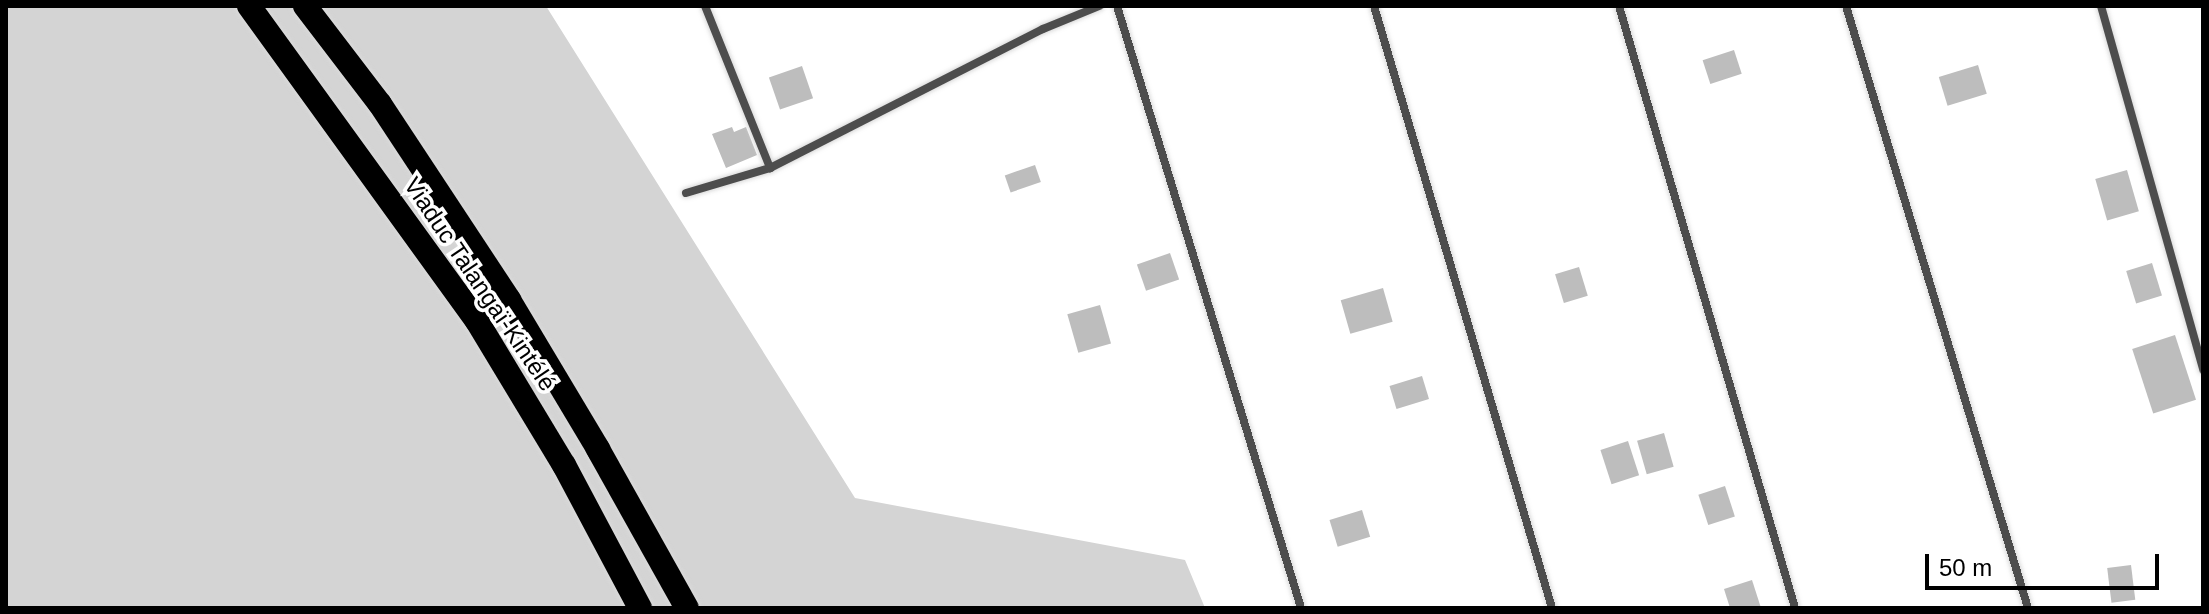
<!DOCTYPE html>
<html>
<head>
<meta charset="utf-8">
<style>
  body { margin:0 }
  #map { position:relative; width:2209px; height:614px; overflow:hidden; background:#fff; font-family:Helvetica,sans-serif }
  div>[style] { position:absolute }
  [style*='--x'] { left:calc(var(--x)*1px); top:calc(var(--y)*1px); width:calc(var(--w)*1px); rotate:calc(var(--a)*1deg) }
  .green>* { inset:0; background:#d4d4d4 }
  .building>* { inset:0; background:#bdbdbd; transform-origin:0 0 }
  .roads { filter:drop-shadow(0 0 2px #dbdbdb) drop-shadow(0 0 2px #dbdbdb) }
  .street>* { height:8px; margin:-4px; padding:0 4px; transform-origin:4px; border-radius:4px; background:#4d4d4d }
  .highway>* { height:24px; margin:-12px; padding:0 12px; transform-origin:12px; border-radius:12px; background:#000 }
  span { translate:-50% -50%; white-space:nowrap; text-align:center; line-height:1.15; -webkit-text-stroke:7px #fff; paint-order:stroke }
  .street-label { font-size:24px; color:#000 }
  .frame { position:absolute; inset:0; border:8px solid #000; pointer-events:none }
  .scale { position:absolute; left:1925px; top:554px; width:234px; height:36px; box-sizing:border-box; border:4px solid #000; border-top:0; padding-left:10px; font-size:24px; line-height:28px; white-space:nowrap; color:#000; -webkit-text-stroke:6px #fff; paint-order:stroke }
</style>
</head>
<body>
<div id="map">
  <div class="green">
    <div style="clip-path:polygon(6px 6px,546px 6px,855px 498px,1185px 560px,1205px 608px,6px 608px)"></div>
  </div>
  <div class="building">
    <div style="left:1734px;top:50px;width:25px;height:33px;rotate:72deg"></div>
    <div style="left:1978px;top:65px;width:30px;height:41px;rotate:73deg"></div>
    <div style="left:802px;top:66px;width:34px;height:35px;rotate:71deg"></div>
    <div style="clip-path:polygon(732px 127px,734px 132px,746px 127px,757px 155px,726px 168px,712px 134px)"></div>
    <div style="left:1035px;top:165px;width:18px;height:32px;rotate:71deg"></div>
    <div style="left:2127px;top:170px;width:43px;height:33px;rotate:74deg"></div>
    <div style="left:1170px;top:253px;width:28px;height:35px;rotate:71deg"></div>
    <div style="left:2152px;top:263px;width:34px;height:27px;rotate:73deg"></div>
    <div style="left:1579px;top:267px;width:30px;height:25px;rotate:73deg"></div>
    <div style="left:1383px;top:288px;width:35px;height:44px;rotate:74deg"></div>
    <div style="left:1100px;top:305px;width:40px;height:34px;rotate:74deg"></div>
    <div style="left:2175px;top:335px;width:68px;height:45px;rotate:72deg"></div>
    <div style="left:1422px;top:376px;width:24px;height:34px;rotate:73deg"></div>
    <div style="left:1664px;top:433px;width:35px;height:28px;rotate:74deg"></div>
    <div style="left:1628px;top:441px;width:36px;height:29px;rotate:72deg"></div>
    <div style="left:1725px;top:486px;width:32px;height:28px;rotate:72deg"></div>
    <div style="left:1362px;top:510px;width:28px;height:34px;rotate:73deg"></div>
    <div style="left:2131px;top:565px;width:35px;height:24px;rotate:83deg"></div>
    <div style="clip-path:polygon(1752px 580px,1761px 608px,1730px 608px,1724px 589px)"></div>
  </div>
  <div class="roads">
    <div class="street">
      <div style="--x:705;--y:6;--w:175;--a:68.1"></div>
      <div style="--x:1117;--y:6;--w:629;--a:73"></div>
      <div style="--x:1374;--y:6;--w:628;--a:73.53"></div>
      <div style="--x:1619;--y:6;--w:627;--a:73.7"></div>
      <div style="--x:1846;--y:6;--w:629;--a:73.18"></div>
      <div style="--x:2101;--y:6;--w:378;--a:74.3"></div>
      <div style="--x:686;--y:193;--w:88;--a:-16.6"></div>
      <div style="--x:770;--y:168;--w:306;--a:-27"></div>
      <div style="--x:1043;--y:29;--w:61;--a:-22.3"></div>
    </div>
    <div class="highway">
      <div style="--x:249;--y:6;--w:389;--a:54.1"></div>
      <div style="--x:477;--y:321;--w:168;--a:58.9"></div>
      <div style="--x:564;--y:465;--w:162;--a:62"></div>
      <div style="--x:305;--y:6;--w:123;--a:52.6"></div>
      <div style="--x:380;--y:104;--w:235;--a:56.6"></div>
      <div style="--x:509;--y:300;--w:174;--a:59.1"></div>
      <div style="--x:598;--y:449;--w:182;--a:60.8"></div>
    </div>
  </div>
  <div class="street-label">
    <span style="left:480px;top:284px;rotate:56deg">Viaduc Talangaï-Kintélé</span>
  </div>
  <div class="frame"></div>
  <div class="scale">50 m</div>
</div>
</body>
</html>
